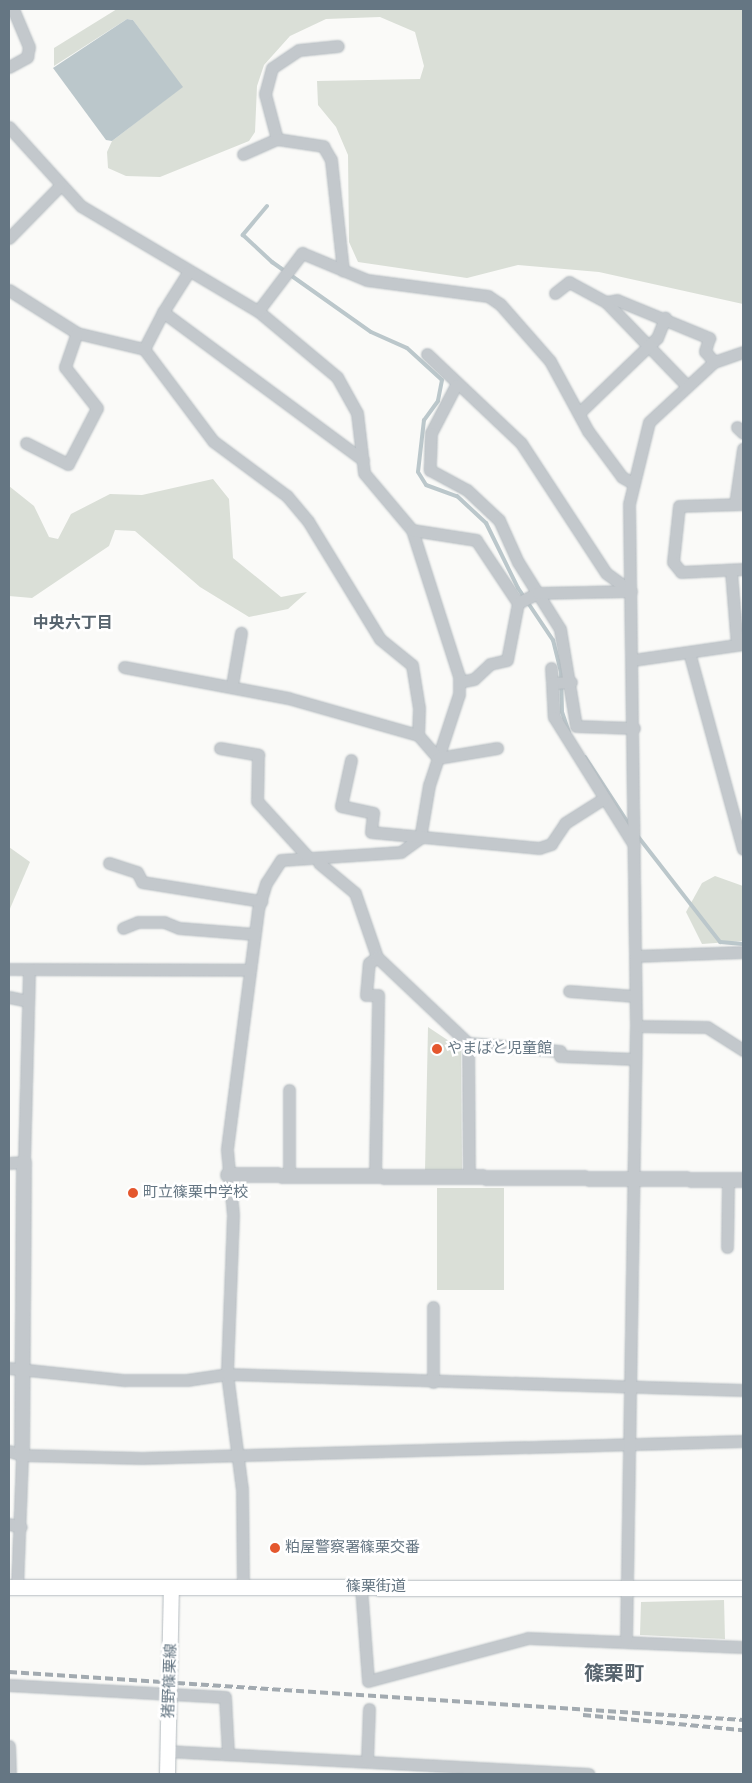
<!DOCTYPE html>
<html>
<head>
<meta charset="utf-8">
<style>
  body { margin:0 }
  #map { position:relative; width:752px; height:1783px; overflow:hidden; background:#fafaf8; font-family:"DejaVu Sans","Noto Sans JP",sans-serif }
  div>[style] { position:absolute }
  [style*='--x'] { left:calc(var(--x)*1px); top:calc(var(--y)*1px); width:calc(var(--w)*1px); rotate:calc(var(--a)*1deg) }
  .green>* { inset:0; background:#dadfd7; transform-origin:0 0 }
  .water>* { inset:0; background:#bbc7cb }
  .stream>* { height:4px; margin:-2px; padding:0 2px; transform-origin:2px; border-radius:2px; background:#bbc7cb }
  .roads { filter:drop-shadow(0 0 1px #b3babf) drop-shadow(0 0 1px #b3babf) }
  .minor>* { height:11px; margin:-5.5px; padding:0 5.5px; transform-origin:5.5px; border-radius:5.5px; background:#c3c8cc }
  .tertiary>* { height:14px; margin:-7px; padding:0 7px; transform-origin:7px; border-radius:7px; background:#c3c8cc }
  .secondary>* { height:15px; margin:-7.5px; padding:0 7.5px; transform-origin:7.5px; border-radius:7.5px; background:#fff }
  .rail>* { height:4px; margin-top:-2px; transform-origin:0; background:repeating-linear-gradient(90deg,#a2aab0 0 8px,transparent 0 12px) }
  .dots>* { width:14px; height:14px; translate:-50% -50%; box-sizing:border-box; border:2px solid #fff; border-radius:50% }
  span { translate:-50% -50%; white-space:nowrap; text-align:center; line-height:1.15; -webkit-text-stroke:5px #fff; paint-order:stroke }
  .poi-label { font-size:15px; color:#657683 }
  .left { translate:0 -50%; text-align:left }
  .street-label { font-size:15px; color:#657683 }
  .neighbourhood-label { font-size:16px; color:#57646e; font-weight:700 }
  .district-label { font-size:20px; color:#57646e; font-weight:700 }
  .frame { position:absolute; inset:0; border:10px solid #657683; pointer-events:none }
</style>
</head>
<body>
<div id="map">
  <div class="green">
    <div style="clip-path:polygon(117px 9px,743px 9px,743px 304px,599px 272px,518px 265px,467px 278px,358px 262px,349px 242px,348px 155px,336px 127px,318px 105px,317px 81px,420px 79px,424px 66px,415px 32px,380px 17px,326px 19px,290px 36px,264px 65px,257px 86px,255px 132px,249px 141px,160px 177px,126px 176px,108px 168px,107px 152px,112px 141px,182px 87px,133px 20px,127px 19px,54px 66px,54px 48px)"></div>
    <div style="clip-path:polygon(213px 479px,229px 499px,233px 558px,281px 597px,307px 592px,288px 609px,249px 617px,200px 587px,135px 531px,115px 530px,109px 546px,32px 598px,9px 596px,9px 486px,34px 506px,49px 537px,58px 539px,71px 514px,110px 494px,142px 495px)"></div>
    <div style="clip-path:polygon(9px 847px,30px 862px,9px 911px)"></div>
    <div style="clip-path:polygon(715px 876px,743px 886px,743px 941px,702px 944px,686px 912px,702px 883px)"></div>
    <div style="clip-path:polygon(428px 1027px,461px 1049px,462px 1171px,425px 1171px)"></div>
    <div style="left:437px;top:1188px;width:67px;height:102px"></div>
    <div style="clip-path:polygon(724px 1600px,725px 1639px,640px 1635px,641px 1602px)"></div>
  </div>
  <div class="water">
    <div style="clip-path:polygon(127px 19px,133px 20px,183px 87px,112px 141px,106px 140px,53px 68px)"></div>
  </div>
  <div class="stream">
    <div style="--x:267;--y:206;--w:38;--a:130"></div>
    <div style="--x:243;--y:235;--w:40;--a:43"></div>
    <div style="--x:272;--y:262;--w:121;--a:35.3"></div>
    <div style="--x:371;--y:332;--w:39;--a:24"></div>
    <div style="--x:407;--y:348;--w:47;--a:42.4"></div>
    <div style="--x:442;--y:380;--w:21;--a:101"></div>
    <div style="--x:438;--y:401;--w:24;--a:126"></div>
    <div style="--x:424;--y:420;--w:52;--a:96.6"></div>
    <div style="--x:418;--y:472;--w:15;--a:58"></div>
    <div style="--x:426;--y:485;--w:33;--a:20"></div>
    <div style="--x:457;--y:496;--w:40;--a:43"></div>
    <div style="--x:486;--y:523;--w:72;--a:63.8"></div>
    <div style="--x:518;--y:588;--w:63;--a:56.1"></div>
    <div style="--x:553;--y:640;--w:32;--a:76"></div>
    <div style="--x:561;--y:671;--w:41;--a:88.6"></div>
    <div style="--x:562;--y:712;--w:21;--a:71"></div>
    <div style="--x:585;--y:757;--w:82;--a:56.9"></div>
    <div style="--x:636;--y:834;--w:137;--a:52.1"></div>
    <div style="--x:720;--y:942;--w:23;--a:5"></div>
  </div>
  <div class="roads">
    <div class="minor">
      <div style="--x:9;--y:67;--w:21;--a:-29"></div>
      <div style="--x:27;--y:57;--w:10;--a:-79"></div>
      <div style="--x:29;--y:47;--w:41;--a:-112.8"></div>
      <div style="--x:9;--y:127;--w:107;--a:47.7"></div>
      <div style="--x:81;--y:206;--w:206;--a:30.7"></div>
      <div style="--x:258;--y:311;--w:103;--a:39.9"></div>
      <div style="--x:337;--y:377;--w:41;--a:60.9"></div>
      <div style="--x:357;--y:413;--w:60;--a:83.3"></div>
      <div style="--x:364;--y:473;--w:75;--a:49.9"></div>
      <div style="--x:412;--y:530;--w:153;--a:72.2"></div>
      <div style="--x:459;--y:676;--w:18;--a:90"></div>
      <div style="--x:459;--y:694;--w:96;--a:108.2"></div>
      <div style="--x:429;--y:785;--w:54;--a:99.6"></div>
      <div style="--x:420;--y:838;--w:24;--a:144"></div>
      <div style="--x:401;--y:852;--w:120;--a:176.2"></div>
      <div style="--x:281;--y:860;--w:27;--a:123"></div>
      <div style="--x:266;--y:883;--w:28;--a:107"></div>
      <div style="--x:258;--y:910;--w:242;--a:97.4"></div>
      <div style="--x:227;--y:1150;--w:65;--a:84.7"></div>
      <div style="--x:233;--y:1215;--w:159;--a:92.2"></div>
      <div style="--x:227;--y:1374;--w:116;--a:82.6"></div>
      <div style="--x:242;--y:1489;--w:98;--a:89.4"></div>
      <div style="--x:277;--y:139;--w:47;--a:-104.9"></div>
      <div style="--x:265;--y:94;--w:27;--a:-75"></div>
      <div style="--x:272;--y:68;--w:32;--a:-34"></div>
      <div style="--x:299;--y:50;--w:39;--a:-6"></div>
      <div style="--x:243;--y:154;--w:37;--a:-24"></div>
      <div style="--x:277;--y:139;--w:47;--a:8.7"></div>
      <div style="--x:323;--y:146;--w:16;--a:60"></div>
      <div style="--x:331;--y:160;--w:111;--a:83.8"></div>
      <div style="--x:9;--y:238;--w:71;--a:-45.6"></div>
      <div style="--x:189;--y:271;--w:49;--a:122.4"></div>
      <div style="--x:163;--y:312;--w:249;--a:36.5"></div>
      <div style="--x:9;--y:290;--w:80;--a:32.3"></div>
      <div style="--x:77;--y:333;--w:69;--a:13.4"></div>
      <div style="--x:144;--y:349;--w:115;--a:53.1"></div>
      <div style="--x:213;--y:441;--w:92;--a:36.6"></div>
      <div style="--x:287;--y:496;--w:33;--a:50"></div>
      <div style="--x:308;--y:521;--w:138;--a:58.6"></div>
      <div style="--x:380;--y:639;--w:41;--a:39.1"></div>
      <div style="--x:412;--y:665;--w:44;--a:80.8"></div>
      <div style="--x:419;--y:708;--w:27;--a:92"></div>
      <div style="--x:418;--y:735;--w:30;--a:49"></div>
      <div style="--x:555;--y:293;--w:18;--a:-38"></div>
      <div style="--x:569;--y:282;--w:42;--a:28.4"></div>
      <div style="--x:606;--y:302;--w:117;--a:46"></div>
      <div style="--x:606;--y:302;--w:11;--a:-10"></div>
      <div style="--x:617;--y:300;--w:100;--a:22.4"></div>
      <div style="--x:709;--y:338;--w:14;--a:107"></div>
      <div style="--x:705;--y:351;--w:14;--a:51"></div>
      <div style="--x:258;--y:311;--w:73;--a:-52.8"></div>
      <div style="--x:302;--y:253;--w:70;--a:22.6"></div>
      <div style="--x:367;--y:280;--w:122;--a:7.5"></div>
      <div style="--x:488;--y:296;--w:14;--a:34"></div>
      <div style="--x:500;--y:304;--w:76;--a:48.7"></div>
      <div style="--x:550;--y:361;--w:80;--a:61.5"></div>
      <div style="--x:588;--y:431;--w:57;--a:53.5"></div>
      <div style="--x:622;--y:477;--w:10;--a:29"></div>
      <div style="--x:144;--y:349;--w:42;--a:-62.8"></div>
      <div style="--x:427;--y:354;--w:129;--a:43.4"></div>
      <div style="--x:521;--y:443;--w:155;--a:56.8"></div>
      <div style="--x:606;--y:573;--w:31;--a:36"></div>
      <div style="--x:456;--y:385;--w:54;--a:117.5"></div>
      <div style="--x:431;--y:433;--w:37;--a:92"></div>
      <div style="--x:430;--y:470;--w:42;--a:28.4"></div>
      <div style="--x:467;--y:490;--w:44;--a:43.2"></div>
      <div style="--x:499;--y:520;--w:46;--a:65.7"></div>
      <div style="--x:518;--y:562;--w:79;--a:57.9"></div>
      <div style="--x:560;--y:629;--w:98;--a:80.6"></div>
      <div style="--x:576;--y:726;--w:58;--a:2"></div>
      <div style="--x:580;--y:412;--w:107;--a:-43.9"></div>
      <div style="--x:657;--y:338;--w:22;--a:-68"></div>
      <div style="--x:737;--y:427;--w:8;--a:45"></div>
      <div style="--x:26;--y:443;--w:47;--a:26.6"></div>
      <div style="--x:68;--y:464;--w:63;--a:-62.6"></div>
      <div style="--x:97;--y:408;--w:52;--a:-128"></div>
      <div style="--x:65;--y:367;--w:36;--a:-71"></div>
      <div style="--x:735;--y:504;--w:56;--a:-81.7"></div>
      <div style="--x:743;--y:504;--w:64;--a:178.2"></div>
      <div style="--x:679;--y:506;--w:56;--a:96.1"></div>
      <div style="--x:673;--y:562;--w:13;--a:51"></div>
      <div style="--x:681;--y:572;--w:62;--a:-2.8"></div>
      <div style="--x:412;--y:530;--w:65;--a:8.9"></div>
      <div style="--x:476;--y:540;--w:76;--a:56.3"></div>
      <div style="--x:731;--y:571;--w:74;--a:85.4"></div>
      <div style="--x:689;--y:652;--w:204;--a:74.7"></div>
      <div style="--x:633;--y:660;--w:111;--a:-8.3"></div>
      <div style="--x:124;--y:667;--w:167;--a:10.7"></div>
      <div style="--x:288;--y:698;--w:135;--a:15.9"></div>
      <div style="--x:551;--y:668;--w:15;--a:86"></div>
      <div style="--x:459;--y:682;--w:15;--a:-11"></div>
      <div style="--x:474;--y:679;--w:22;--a:-43"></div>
      <div style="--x:490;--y:664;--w:17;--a:-13"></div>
      <div style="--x:507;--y:660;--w:58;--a:-79.1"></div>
      <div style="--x:518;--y:603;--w:22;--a:-27"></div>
      <div style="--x:538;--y:593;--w:92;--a:-1.2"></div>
      <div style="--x:571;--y:682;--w:19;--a:177"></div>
      <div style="--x:552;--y:683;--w:34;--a:87"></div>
      <div style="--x:554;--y:717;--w:151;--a:58"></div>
      <div style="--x:232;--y:685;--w:53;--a:-80.2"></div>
      <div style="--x:220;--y:748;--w:39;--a:10"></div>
      <div style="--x:258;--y:755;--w:46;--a:91.2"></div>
      <div style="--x:257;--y:801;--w:74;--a:47.7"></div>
      <div style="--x:438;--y:758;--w:60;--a:-9.6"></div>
      <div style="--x:351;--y:760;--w:47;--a:102.3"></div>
      <div style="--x:341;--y:806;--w:33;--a:12"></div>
      <div style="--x:373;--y:813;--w:19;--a:96"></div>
      <div style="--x:371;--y:832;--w:169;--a:5.4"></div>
      <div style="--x:539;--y:848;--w:13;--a:-18"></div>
      <div style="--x:551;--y:844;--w:25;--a:-56"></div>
      <div style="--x:565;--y:823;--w:45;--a:-32.3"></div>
      <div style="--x:109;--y:863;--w:29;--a:18"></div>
      <div style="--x:137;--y:872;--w:11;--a:63"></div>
      <div style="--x:142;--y:882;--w:121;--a:9.1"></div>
      <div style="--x:319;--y:863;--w:47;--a:39.8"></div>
      <div style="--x:355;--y:893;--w:68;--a:71"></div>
      <div style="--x:123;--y:928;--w:16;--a:-22"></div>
      <div style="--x:138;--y:922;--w:26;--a:0"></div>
      <div style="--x:164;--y:922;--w:16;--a:22"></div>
      <div style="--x:179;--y:928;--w:76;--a:4.5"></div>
      <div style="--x:635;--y:956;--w:108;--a:-2.1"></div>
      <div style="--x:9;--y:969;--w:241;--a:0.2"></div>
      <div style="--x:569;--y:991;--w:66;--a:4.3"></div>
      <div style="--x:9;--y:997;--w:19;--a:12"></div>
      <div style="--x:636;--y:1026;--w:71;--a:0.8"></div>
      <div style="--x:707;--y:1027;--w:43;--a:32.6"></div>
      <div style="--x:468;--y:1043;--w:92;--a:5"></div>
      <div style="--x:560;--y:1051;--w:5;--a:90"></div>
      <div style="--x:560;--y:1056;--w:75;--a:2.3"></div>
      <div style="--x:9;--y:1163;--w:15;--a:-4"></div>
      <div style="--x:24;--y:1162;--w:192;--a:-88.5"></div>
      <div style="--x:289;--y:1175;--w:85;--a:-90"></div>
      <div style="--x:375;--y:1175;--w:180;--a:-89"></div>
      <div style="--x:378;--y:995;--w:12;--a:180"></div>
      <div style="--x:366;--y:995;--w:32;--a:-85"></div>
      <div style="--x:369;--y:963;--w:10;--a:-37"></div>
      <div style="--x:377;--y:957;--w:125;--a:43.4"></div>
      <div style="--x:468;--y:1043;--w:133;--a:89.6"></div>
      <div style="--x:727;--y:1247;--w:67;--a:-89.1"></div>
      <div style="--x:433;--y:1307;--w:75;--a:90"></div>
      <div style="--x:9;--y:1368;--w:116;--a:6"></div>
      <div style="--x:124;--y:1380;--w:63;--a:0"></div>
      <div style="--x:187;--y:1380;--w:40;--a:-8.5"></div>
      <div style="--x:227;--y:1374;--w:516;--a:1.78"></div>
      <div style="--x:9;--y:1451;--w:14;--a:17"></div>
      <div style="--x:22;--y:1455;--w:120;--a:1.4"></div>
      <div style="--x:142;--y:1458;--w:601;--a:-1.62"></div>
      <div style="--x:9;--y:1524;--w:12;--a:14"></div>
      <div style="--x:17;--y:1587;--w:132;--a:-87.8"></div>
      <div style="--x:361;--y:1587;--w:94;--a:85.7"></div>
      <div style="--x:368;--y:1681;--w:166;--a:-15"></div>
      <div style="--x:528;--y:1638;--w:215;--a:2.4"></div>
      <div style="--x:626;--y:1640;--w:614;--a:-89.07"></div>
      <div style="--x:636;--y:1026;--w:522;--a:-90.77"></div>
      <div style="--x:629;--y:504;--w:84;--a:-76.3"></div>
      <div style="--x:649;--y:422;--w:88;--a:-42.7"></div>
      <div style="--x:714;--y:362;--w:31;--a:-19"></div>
      <div style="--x:9;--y:1685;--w:216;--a:3.2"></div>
      <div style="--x:225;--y:1697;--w:57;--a:87"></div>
      <div style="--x:9;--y:1746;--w:28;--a:88"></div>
      <div style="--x:167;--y:1751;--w:422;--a:3.1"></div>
      <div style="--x:367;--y:1760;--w:51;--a:-87.8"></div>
    </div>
    <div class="tertiary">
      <div style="--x:228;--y:1175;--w:515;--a:0.56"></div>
      <div style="--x:22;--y:1455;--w:293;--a:-89.6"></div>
    </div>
    <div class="secondary">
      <div style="--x:9;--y:1587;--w:734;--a:0.08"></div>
      <div style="--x:167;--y:1774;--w:186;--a:-88.8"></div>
    </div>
  </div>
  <div class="rail">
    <div style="--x:9;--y:1672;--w:736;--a:3.74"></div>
    <div style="--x:583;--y:1715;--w:161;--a:5.4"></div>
  </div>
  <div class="dots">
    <div style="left:437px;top:1049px;background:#e4572e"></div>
    <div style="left:133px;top:1193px;background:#e4572e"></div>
    <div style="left:275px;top:1548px;background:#e4572e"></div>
  </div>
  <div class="poi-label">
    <span class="left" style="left:447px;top:1049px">やまばと児童館</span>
    <span class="left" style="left:143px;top:1193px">町立篠栗中学校</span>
    <span class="left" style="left:285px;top:1548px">粕屋警察署篠栗交番</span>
  </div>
  <div class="street-label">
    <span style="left:376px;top:1587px">篠栗街道</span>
    <span style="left:170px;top:1681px;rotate:-88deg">猪野篠栗線</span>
  </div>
  <div class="neighbourhood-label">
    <span style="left:73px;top:623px">中央六丁目</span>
  </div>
  <div class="district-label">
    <span style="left:614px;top:1673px">篠栗町</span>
  </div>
  <div class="frame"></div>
</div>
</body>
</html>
